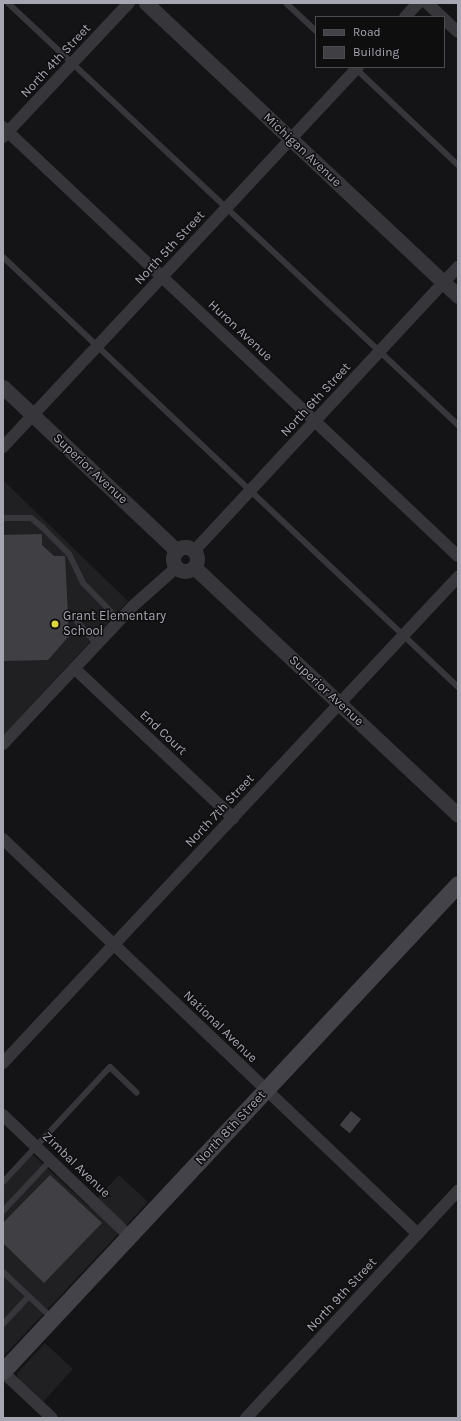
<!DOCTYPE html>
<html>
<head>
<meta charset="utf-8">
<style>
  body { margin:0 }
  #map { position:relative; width:461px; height:1421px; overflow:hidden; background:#141315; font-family:Karla,sans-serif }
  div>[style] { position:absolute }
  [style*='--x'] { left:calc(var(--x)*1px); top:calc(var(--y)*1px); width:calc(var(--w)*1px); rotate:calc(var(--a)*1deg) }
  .built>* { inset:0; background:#201f21 }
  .building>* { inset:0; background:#404044; transform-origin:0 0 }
  .service>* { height:6px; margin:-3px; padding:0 3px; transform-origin:3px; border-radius:3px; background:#37373b }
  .minor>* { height:12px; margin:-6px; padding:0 6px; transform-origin:6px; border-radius:6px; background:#37373b }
  .tertiary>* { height:15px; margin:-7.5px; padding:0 7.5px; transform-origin:7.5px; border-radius:7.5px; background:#37373b }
  .tertiary>.ring { margin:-7.5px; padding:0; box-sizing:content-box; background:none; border:15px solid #37373b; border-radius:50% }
  .secondary>* { height:17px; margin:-8.5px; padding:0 8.5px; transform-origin:8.5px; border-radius:8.5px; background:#434349 }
  .dots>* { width:11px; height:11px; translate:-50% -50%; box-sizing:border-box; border:2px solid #0f0e0f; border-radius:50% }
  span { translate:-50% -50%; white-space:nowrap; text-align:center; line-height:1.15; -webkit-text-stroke:3px #0f0e0f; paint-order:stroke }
  .street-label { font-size:13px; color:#a6a6b3 }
  .poi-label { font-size:13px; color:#a6a6b3 }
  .left { translate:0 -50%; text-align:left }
  .frame { position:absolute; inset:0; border:4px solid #a6a6b3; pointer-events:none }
  .legend { position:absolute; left:315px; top:16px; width:130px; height:52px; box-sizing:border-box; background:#0f0e0f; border:1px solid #4b4b51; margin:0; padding:5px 7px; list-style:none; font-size:12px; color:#a6a6b3 }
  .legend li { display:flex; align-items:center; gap:8px; height:20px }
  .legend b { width:20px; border:1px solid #4b4b51 }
</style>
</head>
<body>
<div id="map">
  <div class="built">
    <div style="clip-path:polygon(3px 480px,128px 601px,3px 735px)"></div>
    <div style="clip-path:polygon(32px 1154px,89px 1207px,119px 1175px,148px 1202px,3px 1357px,3px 1185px)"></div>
    <div style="clip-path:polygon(45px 1343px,73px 1369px,43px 1402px,19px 1379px,17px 1373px)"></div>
  </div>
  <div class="building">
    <div style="clip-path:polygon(42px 534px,42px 545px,54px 556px,65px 556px,69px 636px,48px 660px,3px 661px,3px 535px)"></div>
    <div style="left:351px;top:1111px;width:13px;height:18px;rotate:39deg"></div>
    <div style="clip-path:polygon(50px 1175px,102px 1223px,44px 1283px,3px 1243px,3px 1223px)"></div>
  </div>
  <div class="service">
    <div style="--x:8;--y:3;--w:617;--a:43.16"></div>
    <div style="--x:286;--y:3;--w:41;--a:43"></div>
    <div style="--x:354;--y:67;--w:143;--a:43.3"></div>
    <div style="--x:3;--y:257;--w:626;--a:43.38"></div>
    <div style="--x:3;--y:518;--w:28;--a:0"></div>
    <div style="--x:31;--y:518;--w:14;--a:39"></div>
    <div style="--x:42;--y:527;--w:38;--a:45"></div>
    <div style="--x:69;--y:554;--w:32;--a:64"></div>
    <div style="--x:83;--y:583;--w:52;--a:45.8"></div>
    <div style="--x:74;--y:618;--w:35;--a:49"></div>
    <div style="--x:3;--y:1182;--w:157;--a:-47.1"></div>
    <div style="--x:110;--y:1067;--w:37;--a:44"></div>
    <div style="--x:3;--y:1211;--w:69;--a:-46.8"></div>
    <div style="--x:3;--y:1272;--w:66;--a:43.2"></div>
    <div style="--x:3;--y:1324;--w:38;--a:-47"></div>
  </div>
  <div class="minor">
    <div style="--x:427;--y:3;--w:21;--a:43"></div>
    <div style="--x:405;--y:17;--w:19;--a:-47"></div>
    <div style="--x:444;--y:19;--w:19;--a:43"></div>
    <div style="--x:3;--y:127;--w:625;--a:43.32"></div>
    <div style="--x:3;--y:137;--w:184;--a:-46.8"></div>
    <div style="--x:3;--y:447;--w:520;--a:-46.95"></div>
    <div style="--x:194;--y:551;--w:388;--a:-47.1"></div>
    <div style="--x:74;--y:668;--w:219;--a:43.3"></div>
    <div style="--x:3;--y:744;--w:190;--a:-46.7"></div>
    <div style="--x:133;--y:606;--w:59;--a:-41.6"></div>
    <div style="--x:3;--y:839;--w:573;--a:43.59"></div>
    <div style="--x:3;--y:1063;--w:666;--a:-46.89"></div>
    <div style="--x:3;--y:1115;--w:175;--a:43.8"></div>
    <div style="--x:3;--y:1372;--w:67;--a:43.2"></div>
    <div style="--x:246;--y:1418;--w:311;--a:-47"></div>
  </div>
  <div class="tertiary">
    <div style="--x:146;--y:3;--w:428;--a:43.2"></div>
    <div style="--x:3;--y:387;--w:239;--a:43.3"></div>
    <div class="ring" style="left:173px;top:547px;width:9px;height:9px"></div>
    <div style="--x:194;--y:567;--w:362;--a:43.2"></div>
  </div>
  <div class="secondary">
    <div style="--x:3;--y:1371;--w:666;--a:-46.95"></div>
  </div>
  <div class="dots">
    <div style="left:55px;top:624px;background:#ddd642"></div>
  </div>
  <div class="street-label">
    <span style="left:56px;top:61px;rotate:-47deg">North 4th Street</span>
    <span style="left:302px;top:150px;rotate:43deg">Michigan Avenue</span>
    <span style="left:170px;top:248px;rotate:-47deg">North 5th Street</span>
    <span style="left:240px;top:331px;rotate:43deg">Huron Avenue</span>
    <span style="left:316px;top:400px;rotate:-47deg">North 6th Street</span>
    <span style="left:90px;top:469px;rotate:43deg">Superior Avenue</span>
    <span style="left:326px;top:691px;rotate:43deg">Superior Avenue</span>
    <span style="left:163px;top:733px;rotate:43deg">End Court</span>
    <span style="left:220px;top:811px;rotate:-47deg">North 7th Street</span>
    <span style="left:220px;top:1027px;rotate:44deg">National Avenue</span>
    <span style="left:231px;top:1128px;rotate:-47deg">North 8th Street</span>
    <span style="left:76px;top:1165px;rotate:44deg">Zimbal Avenue</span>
    <span style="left:342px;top:1295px;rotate:-47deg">North 9th Street</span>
  </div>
  <div class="poi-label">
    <span class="left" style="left:63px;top:624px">Grant Elementary<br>School</span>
  </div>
  <div class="frame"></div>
  <ul class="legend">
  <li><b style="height:5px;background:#434349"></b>Road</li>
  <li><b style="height:11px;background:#404044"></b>Building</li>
  </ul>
</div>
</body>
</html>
